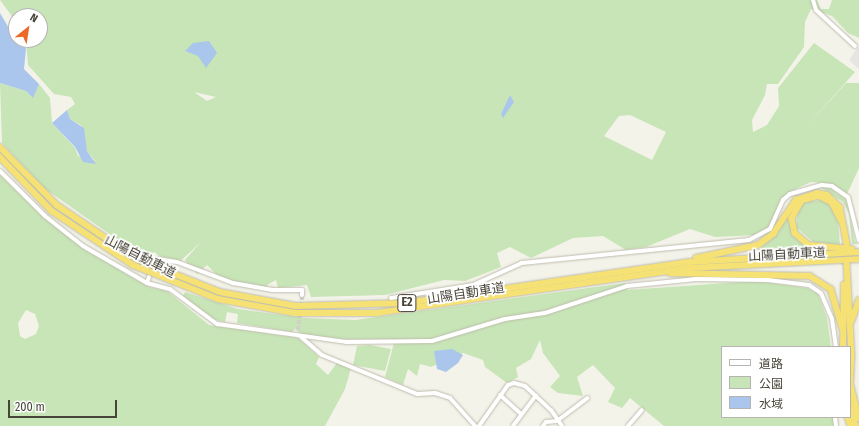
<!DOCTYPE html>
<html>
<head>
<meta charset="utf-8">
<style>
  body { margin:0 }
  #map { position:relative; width:859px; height:426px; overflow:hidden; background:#f4f3ea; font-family:"Fira Sans Condensed","Noto Sans JP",sans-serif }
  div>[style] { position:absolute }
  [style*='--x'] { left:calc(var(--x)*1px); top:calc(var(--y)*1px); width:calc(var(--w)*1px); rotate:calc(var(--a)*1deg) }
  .green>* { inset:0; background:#c7e5b6 }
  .parking>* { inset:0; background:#e6e5e1 }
  .water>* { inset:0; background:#abc6ec }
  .minor-tunnel>* { height:4px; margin-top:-2px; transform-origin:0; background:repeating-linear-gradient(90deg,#d2d0c7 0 4px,transparent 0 6px) }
  .highway-tunnel>* { height:5.5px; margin-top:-2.75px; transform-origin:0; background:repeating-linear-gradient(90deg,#d2d0c7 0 5.5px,transparent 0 8.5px) }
  .roads { filter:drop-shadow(0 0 1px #bfbcad) drop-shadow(0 0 1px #bfbcad) }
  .minor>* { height:4px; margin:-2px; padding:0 2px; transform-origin:2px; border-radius:2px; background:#fff }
  .highway>* { height:5.5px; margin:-2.75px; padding:0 2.75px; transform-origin:2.75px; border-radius:2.75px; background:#f5e174 }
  span { translate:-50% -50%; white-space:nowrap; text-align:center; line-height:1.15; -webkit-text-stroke:3.5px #fff; paint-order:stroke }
  .shield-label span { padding:1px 3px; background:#fff; border:1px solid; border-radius:3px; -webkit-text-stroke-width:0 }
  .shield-label { font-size:12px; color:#484439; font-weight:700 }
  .street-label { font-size:13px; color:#484439 }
  .legend { position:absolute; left:721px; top:346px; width:130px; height:72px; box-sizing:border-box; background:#fff; border:1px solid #b6b4b0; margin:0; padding:5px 7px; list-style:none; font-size:12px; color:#484439 }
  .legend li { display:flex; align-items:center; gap:8px; height:20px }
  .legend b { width:20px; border:1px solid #b6b4b0 }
  .north { position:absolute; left:8px; top:8px; width:40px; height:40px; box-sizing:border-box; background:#fff; border:1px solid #b6b4b0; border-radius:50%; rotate:30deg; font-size:11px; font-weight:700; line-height:16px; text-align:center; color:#484439 }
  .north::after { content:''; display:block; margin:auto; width:14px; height:18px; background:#ed6928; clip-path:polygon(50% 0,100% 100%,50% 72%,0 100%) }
  .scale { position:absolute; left:8px; top:400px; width:109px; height:18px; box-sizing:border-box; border:2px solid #484439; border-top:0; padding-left:5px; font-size:12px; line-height:14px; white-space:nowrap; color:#484439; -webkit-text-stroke:3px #fff; paint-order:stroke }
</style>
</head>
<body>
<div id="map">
  <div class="green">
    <div style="clip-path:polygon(evenodd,0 0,817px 0,821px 9px,829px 9px,832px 0,859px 0,859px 38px,848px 33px,832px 16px,811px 9px,805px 22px,804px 47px,778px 84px,767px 84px,765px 95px,752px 120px,753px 132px,767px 125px,779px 106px,778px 88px,814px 43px,855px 72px,804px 129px,846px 83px,859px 83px,859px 168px,847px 194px,833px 184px,811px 182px,791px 191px,784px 196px,768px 228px,756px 235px,715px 237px,690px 229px,646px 247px,626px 250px,603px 236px,573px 238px,531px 258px,510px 247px,497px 253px,501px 267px,465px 281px,444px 280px,385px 295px,311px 297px,307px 285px,278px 288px,276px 280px,267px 285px,269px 289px,251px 286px,220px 278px,207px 265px,197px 274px,185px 260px,200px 243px,175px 266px,154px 252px,151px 259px,128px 247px,44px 188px,2px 143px,0 83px,26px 91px,32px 97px,39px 84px,50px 98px,52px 123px,75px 148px,78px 156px,95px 161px,87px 151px,82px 126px,70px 119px,67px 110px,75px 104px,71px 97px,54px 94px,28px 65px,26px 40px,40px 40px,40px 16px,16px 16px,16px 30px,14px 19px,0 0,194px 92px,216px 97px,207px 101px,194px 92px,0 0,630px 115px,666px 132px,652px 160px,604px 136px,619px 116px,630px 115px)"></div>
    <div style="clip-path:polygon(evenodd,0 175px,54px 226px,87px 251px,149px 287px,167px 291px,209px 325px,298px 338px,319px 357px,316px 364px,328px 375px,337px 363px,351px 368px,345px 389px,325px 426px,0 426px,0 175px,26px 310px,35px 314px,39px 326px,36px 334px,25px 339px,20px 336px,18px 323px,26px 310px)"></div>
    <div style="clip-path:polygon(820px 187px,830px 188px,847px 200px,855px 241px,859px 244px,852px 244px,849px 214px,843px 202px)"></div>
    <div style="clip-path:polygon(821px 200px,830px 204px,838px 221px,840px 245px,813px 242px,796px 227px,798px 209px,805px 202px)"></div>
    <div style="clip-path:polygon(792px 208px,789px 219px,794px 236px,800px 242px,818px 249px,756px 252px,778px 233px)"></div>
    <div style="clip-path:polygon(756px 281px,807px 288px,818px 294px,827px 318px,831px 347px,722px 347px,722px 417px,833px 417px,834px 426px,664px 426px,630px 398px,622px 408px,608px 402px,615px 388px,593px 365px,577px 377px,583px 396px,558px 393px,550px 387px,560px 376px,543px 353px,540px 340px,531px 359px,516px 368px,518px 377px,507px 383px,485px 367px,483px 360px,463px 353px,431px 367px,420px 364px,417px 376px,408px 369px,403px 385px,385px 377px,395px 339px,340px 339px,302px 334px,295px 329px,292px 332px,237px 323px,238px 314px,227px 312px,225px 322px,212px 319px,183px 296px,185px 292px,238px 309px,305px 318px,355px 320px,625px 283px,627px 290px)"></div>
    <div style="clip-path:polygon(370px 345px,391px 349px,385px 371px,353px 365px,357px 346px)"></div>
  </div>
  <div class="parking">
    <div style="clip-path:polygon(858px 47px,859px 48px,859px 69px,849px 60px)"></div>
  </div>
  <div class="water">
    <div style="clip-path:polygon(0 13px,16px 40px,23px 40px,26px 49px,24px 69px,39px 84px,33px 98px,26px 91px,0 83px)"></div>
    <div style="clip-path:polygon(209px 41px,217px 53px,206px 68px,198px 56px,185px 51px,193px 43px)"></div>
    <div style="clip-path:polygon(510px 95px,514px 102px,503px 118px,501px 114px)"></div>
    <div style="clip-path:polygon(67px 110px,70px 119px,84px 128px,87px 151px,96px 164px,83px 162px,75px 147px,52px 123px)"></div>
    <div style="clip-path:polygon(452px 349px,463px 355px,458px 363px,446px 372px,437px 369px,434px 351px)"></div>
  </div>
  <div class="minor-tunnel">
    <div style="--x:298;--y:330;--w:35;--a:-83"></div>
  </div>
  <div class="highway-tunnel">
    <div style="--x:844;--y:265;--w:20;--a:-90"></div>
  </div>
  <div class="roads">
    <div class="minor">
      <div style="--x:813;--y:0;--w:10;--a:73"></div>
      <div style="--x:816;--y:10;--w:53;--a:42.7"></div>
      <div style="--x:0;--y:171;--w:64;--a:45"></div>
      <div style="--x:45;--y:216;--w:48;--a:38.3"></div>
      <div style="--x:83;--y:246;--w:74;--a:30"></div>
      <div style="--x:147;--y:283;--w:24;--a:15"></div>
      <div style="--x:170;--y:289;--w:59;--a:36.7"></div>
      <div style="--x:217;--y:324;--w:130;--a:7.9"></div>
      <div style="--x:346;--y:342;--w:86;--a:-0.7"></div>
      <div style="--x:432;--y:341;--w:76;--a:-16.8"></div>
      <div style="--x:505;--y:319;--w:40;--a:-8.5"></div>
      <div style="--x:545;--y:313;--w:86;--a:-18.2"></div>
      <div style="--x:627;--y:286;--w:69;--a:-5.8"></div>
      <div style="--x:696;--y:279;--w:72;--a:0.8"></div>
      <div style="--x:768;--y:280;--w:41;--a:7"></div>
      <div style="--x:809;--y:285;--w:14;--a:34"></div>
      <div style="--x:821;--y:293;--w:28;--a:67"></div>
      <div style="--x:832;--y:319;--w:28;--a:82"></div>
      <div style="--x:155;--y:265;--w:7;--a:-63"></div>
      <div style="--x:158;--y:259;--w:19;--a:9"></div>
      <div style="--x:177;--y:262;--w:60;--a:20.6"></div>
      <div style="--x:233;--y:283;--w:40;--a:10"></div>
      <div style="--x:272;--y:290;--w:30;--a:0"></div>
      <div style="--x:302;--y:290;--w:5;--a:90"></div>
      <div style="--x:147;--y:283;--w:6;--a:-72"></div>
      <div style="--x:391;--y:298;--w:83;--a:-9"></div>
      <div style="--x:473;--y:285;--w:54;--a:-24.2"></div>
      <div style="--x:522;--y:263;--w:228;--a:-5.8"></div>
      <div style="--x:749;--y:240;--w:24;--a:-28"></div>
      <div style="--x:770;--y:229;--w:32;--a:-66"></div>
      <div style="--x:783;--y:200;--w:9;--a:-41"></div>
      <div style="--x:790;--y:194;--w:33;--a:-16"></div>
      <div style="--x:822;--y:185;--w:10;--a:6"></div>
      <div style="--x:832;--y:186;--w:19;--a:35"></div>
      <div style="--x:848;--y:197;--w:44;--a:75.7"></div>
      <div style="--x:300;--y:336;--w:29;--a:41"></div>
      <div style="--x:322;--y:355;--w:103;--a:22.3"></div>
      <div style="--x:417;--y:394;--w:18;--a:-3"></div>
      <div style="--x:435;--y:393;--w:16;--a:18"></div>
      <div style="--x:450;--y:398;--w:38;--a:48"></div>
      <div style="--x:500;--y:395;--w:28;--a:42"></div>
      <div style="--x:835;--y:417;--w:9;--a:84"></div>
      <div style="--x:479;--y:426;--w:50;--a:-54.7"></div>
      <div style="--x:508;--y:385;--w:6;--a:-18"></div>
      <div style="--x:514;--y:383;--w:11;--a:15"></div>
      <div style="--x:525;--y:386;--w:35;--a:43"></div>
      <div style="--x:551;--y:410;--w:19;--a:55"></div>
      <div style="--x:513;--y:426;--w:38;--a:-53"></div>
      <div style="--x:543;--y:426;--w:5;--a:-53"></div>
      <div style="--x:546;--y:422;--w:11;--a:-5"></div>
      <div style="--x:557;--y:421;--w:38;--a:-37"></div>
      <div style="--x:628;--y:426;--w:21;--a:-49"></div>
    </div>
    <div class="highway">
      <div style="--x:0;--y:147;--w:81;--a:45.5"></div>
      <div style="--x:57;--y:205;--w:97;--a:34"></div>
      <div style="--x:137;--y:259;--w:89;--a:21.7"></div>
      <div style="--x:220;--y:292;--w:77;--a:10.4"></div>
      <div style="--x:296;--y:306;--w:109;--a:-1.6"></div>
      <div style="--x:405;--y:303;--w:287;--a:-8.2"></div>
      <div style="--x:689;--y:262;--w:170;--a:-3.4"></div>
      <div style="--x:0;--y:157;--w:75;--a:46.1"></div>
      <div style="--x:52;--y:211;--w:97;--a:33.7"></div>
      <div style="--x:133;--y:265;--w:92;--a:21.8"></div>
      <div style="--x:218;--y:299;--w:78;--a:10.3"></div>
      <div style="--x:295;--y:313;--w:82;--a:0"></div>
      <div style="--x:377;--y:313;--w:316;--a:-8.2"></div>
      <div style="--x:690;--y:268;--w:169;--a:-3"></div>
      <div style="--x:841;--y:221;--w:20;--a:-117"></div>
      <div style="--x:832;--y:203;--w:15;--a:-152"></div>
      <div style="--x:819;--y:196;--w:18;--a:164"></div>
      <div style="--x:802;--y:201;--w:20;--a:120"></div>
      <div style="--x:792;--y:218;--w:15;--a:79"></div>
      <div style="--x:795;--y:233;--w:18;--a:41"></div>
      <div style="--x:809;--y:245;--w:43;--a:5.3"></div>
      <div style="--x:696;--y:258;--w:63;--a:-11.8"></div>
      <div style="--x:758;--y:245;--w:19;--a:-36"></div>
      <div style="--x:773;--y:234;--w:41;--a:-55.9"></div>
      <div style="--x:796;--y:200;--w:22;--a:-18"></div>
      <div style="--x:817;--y:193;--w:10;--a:11"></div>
      <div style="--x:827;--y:195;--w:18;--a:43"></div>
      <div style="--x:840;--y:207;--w:38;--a:79"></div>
      <div style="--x:847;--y:264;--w:91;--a:86.9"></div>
      <div style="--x:852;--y:355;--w:36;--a:93"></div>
      <div style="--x:670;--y:273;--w:140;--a:1.2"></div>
      <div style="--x:810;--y:276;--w:25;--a:32"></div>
      <div style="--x:831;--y:289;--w:42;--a:73.3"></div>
      <div style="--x:851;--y:322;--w:23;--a:-70"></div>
      <div style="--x:843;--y:347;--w:62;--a:-89.1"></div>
      <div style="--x:851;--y:386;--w:33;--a:76"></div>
      <div style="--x:850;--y:404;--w:23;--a:75"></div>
      <div style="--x:848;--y:417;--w:9;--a:72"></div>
    </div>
  </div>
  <div class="shield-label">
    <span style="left:407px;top:303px">E2</span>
  </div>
  <div class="street-label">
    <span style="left:787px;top:255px;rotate:-3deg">山陽自動車道</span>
    <span style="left:140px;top:257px;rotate:27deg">山陽自動車道</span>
    <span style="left:466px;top:294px;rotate:-9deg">山陽自動車道</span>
  </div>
  <ul class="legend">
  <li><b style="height:5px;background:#fff"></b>道路</li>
  <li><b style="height:11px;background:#c7e5b6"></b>公園</li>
  <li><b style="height:11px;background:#abc6ec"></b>水域</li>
  </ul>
  <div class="north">N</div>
  <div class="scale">200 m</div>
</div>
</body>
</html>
